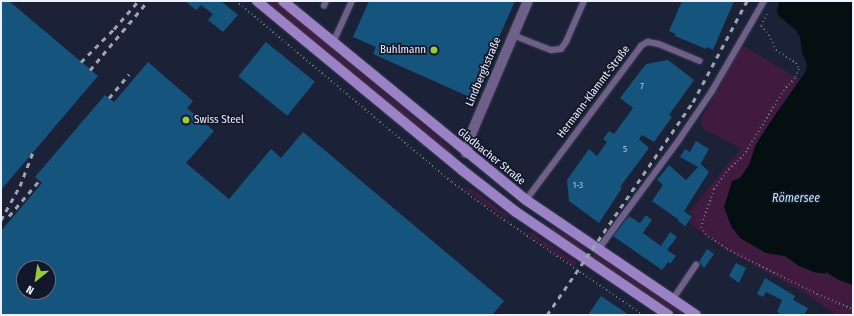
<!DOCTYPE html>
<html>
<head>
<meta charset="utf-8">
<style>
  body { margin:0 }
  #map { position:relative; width:854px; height:316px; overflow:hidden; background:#1b2136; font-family:"Fira Sans Condensed",sans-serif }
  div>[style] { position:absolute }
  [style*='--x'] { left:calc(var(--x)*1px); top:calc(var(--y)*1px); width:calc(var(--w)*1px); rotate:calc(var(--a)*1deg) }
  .green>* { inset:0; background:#401b3f }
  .water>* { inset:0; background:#040f11 }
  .building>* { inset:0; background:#15547d; transform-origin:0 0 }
  .path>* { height:2px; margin-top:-1px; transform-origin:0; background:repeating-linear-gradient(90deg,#6f7485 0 1px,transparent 0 4px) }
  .roads { filter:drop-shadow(0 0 1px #383e52) drop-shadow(0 0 1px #383e52) }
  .service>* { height:5.5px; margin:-2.75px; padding:0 2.75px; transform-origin:2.75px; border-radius:2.75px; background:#6f608a }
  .minor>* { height:10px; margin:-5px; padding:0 5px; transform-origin:5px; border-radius:5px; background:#6f608a }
  .secondary>* { height:10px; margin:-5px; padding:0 5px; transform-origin:5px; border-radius:5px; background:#9b82c6 }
  .rail>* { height:3px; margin-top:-1.5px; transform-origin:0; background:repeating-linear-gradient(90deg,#9ea3b2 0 5px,transparent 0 10px) }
  .dots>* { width:11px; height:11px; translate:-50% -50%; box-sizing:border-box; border:2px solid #12172c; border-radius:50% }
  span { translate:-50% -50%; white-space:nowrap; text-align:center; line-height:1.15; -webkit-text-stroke:3.5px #12172c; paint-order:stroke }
  .number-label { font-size:9px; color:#b7cadd }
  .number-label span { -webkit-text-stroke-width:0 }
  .poi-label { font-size:11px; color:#edf1fd }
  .right { translate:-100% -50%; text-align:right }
  .left { translate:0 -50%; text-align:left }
  .street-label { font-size:11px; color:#edf1fd }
  .water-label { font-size:12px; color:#bfecf7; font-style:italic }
  .frame { position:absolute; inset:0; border:2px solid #edf1fd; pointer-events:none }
  .north { position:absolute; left:16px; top:260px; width:40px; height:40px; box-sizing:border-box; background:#12172c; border:1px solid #6a6e80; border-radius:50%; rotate:210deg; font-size:11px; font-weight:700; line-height:16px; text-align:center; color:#edf1fd }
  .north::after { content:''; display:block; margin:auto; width:14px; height:18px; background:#99cb36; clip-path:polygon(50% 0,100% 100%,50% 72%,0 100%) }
</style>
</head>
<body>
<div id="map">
  <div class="green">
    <div style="clip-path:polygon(271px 1px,275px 1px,446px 144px,454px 155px,451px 156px,268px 4px)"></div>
    <div style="clip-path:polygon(742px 45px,800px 80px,773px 118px,757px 144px,749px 165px,740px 178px,776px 255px,785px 256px,799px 266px,814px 272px,826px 272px,837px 279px,853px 285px,853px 315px,837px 315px,800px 290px,726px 250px,689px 223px,694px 217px,689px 212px,741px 148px,702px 128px,700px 121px)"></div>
    <div style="clip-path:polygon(480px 177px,534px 218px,564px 233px,586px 248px,583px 253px,530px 217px,479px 179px)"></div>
    <div style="clip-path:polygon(462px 187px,474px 190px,508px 216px,506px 219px)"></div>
    <div style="clip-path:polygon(530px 231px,577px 263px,574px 267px,527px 233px)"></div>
    <div style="clip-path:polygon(594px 253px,686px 315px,681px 315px,631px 286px,591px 259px)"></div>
  </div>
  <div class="water">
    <div style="clip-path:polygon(853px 1px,853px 285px,837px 279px,826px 272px,825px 274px,814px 272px,799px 266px,785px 256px,766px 253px,740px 238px,731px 226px,724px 207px,732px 181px,740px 178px,749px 165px,756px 144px,773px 118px,806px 71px,807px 64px,802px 53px,800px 37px,796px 30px,779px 16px,777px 11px,779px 2px)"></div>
  </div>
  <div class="building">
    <div style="clip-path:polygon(1px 1px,9px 1px,98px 76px,1px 190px)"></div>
    <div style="clip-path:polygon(185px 1px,221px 1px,238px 15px,223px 32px,208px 20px,213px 14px,201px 5px,196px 10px)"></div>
    <div style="clip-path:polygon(369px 1px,515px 1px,472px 98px,373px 54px,376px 47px,353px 37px)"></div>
    <div style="clip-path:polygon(682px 1px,734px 1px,713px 50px,707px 47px,706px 49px,675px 36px,676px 34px,669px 31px)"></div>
    <div style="left:266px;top:42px;width:63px;height:44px;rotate:39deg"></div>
    <div style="clip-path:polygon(668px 60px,694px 80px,669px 115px,672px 117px,654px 142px,642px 135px,639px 139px,649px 148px,620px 187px,622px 188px,599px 223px,569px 201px,567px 180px,589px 149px,597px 156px,607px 142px,603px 139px,609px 131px,614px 134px,633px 108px,620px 98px,646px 64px)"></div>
    <div style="clip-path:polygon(evenodd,148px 62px,193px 101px,187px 108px,214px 131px,186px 163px,229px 199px,271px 149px,281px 158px,303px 132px,504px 301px,492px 315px,1px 315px,1px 231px,42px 183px,35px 177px,105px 95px,114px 102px,148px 62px,24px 268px,48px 268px,48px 292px,24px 292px,24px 268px)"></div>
    <div style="clip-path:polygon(696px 141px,709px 149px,700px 165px,701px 164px,709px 172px,684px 211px,692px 217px,685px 226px,678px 221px,679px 220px,652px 201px,663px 185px,657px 180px,669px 165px,686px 180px,698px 167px,680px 157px,685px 149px,690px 152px)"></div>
    <div style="clip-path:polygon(646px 215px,652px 220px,643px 233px,661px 246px,670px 232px,677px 237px,667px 250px,676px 256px,670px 264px,668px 262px,662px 270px,613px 236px,629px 216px,640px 223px)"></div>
    <div style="clip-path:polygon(707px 249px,714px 254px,704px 268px,699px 262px)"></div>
    <div style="clip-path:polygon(736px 263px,746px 268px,739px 283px,729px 276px)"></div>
    <div style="clip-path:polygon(765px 278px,795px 296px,793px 300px,808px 308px,804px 315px,778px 315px,779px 313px,777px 312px,782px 300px,766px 292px,763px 297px,757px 294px)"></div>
    <div style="clip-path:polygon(601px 296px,629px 315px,588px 315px)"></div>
  </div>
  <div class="path">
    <div style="--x:236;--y:1;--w:282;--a:40"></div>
    <div style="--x:452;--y:182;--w:52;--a:36.4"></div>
    <div style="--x:494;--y:213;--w:181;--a:34.4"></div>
    <div style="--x:767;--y:14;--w:13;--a:117"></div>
    <div style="--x:761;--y:26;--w:12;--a:48"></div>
    <div style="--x:769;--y:35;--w:17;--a:65"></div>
    <div style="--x:776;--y:50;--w:24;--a:33"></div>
    <div style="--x:796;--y:63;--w:7;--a:63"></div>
    <div style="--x:799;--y:69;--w:10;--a:114"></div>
    <div style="--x:795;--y:78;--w:16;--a:133"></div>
    <div style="--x:784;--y:90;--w:76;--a:121.6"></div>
    <div style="--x:744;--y:155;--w:21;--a:137"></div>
    <div style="--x:729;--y:169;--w:25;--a:127"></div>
    <div style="--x:714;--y:189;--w:40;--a:108.9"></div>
    <div style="--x:701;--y:227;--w:8;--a:60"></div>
    <div style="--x:705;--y:234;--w:27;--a:34"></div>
    <div style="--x:727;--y:249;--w:101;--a:26.6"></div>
    <div style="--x:817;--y:294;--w:39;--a:23"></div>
  </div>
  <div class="roads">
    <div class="service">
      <div style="--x:324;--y:6;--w:5;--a:-68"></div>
      <div style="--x:513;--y:35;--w:41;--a:21.5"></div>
      <div style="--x:551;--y:50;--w:10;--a:-6"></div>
      <div style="--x:561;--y:49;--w:9;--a:-54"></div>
      <div style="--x:566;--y:42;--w:45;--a:-66.3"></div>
      <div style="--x:333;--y:43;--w:46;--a:-65.7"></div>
      <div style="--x:526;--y:200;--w:192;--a:-53.2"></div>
      <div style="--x:641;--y:46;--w:8;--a:-30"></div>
      <div style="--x:648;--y:42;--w:11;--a:10"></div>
      <div style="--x:659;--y:44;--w:44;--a:22.5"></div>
      <div style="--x:598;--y:250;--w:137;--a:-53.6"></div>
      <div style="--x:679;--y:140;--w:59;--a:-56"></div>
      <div style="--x:712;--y:91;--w:104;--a:-60"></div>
      <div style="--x:673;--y:299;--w:41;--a:-55.9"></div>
    </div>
    <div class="minor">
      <div style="--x:466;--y:153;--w:22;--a:-74"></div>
      <div style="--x:472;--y:132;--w:142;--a:-66.9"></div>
    </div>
    <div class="secondary">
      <div style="--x:257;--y:1;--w:266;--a:39.5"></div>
      <div style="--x:462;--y:170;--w:68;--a:37.9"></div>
      <div style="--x:516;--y:212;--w:184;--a:34.1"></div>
      <div style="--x:283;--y:1;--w:314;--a:39.3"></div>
      <div style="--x:526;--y:200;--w:205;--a:34.1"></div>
    </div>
  </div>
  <div class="rail">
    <div style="--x:81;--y:62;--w:47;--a:-45"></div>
    <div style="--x:114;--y:29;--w:37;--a:-49"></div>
    <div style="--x:90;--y:70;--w:90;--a:-50"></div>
    <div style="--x:109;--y:98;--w:31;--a:-50"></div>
    <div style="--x:9;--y:216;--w:46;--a:-49.4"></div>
    <div style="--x:1;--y:220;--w:39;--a:-61"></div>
    <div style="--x:20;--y:186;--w:36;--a:-69"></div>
    <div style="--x:547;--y:315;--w:258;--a:-55.6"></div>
    <div style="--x:693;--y:102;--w:115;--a:-61.9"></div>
  </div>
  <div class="dots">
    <div style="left:434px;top:50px;background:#99cb36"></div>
    <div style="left:186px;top:120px;background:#99cb36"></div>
  </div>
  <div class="number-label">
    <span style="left:642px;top:86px">7</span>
    <span style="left:625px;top:149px">5</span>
    <span style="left:578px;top:185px">1-3</span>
  </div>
  <div class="poi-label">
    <span class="right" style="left:426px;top:50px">Buhlmann</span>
    <span class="left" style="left:194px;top:120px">Swiss Steel</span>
  </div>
  <div class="street-label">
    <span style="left:484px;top:72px;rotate:-67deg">Lindberghstraße</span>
    <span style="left:594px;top:92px;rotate:-53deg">Hermann-Klammt-Straße</span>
    <span style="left:491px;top:157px;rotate:39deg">Gladbacher Straße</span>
  </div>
  <div class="water-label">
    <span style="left:796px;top:199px">Römersee</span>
  </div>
  <div class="frame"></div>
  <div class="north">N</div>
</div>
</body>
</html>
